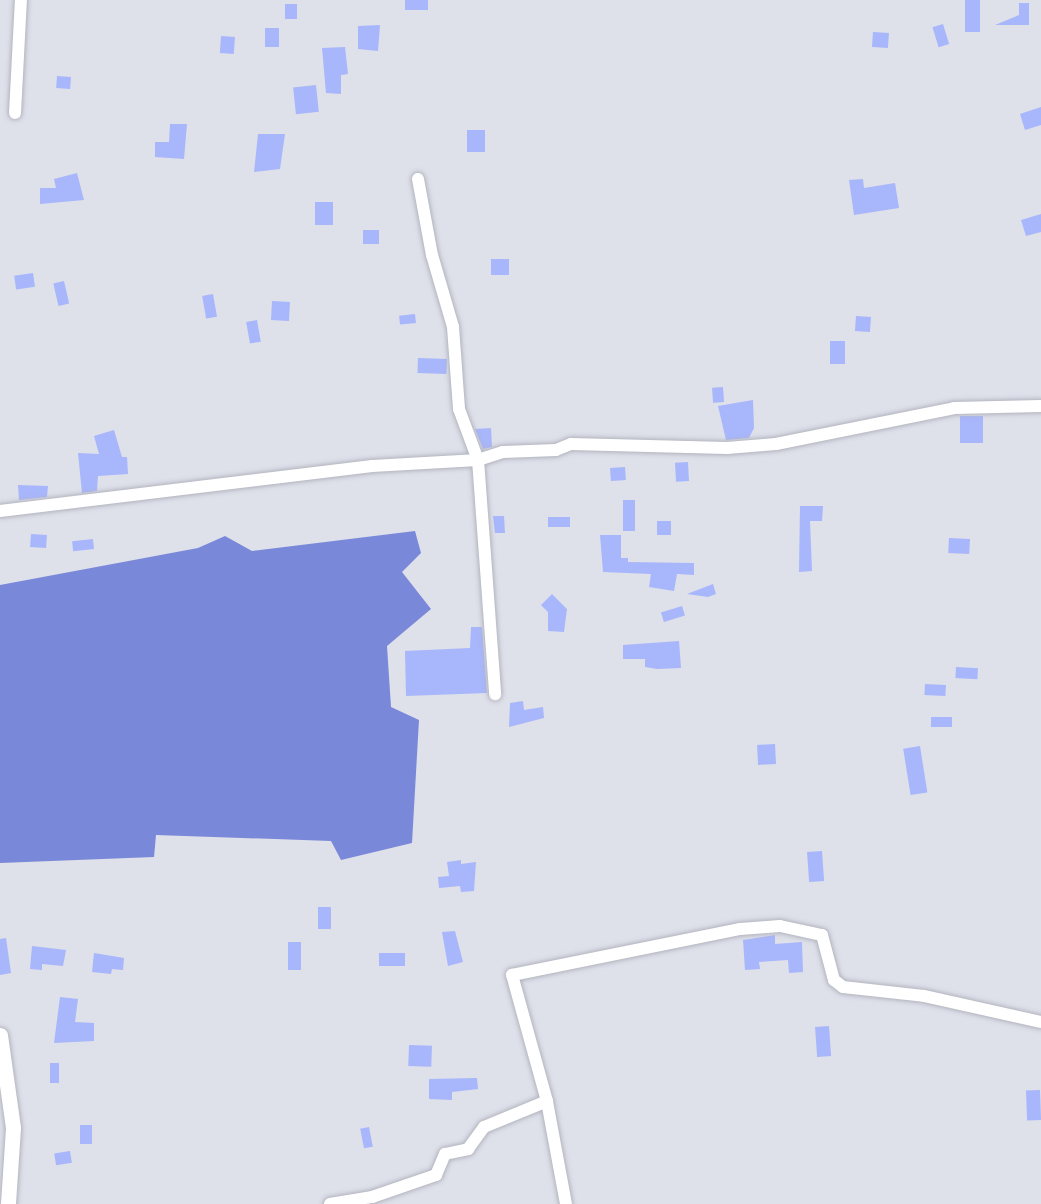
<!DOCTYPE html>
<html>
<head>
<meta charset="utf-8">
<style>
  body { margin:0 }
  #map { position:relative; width:1041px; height:1204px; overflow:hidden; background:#dee0ea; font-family:Signika,sans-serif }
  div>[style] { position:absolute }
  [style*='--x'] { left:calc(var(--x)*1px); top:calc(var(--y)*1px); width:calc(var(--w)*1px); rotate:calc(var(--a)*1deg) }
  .water>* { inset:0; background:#7a88da }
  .building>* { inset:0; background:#a8b6fb; transform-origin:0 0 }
  .roads { filter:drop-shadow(0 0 2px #b2b4be) drop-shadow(0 0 2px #b2b4be) }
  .minor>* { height:12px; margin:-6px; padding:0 6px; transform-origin:6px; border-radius:6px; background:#fff }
  .tertiary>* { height:15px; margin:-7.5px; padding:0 7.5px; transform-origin:7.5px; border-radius:7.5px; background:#fff }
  span { translate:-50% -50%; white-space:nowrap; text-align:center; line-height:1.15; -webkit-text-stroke:6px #ebedf8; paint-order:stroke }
</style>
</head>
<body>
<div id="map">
  <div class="water">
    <div style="clip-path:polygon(415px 531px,421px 553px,402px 572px,431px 609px,387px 646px,391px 707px,419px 720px,412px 843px,341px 860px,331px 841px,156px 835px,154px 857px,0 863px,0 585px,198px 548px,225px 536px,252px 551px)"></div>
  </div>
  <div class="building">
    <div style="left:405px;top:0;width:23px;height:10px"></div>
    <div style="left:965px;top:0;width:15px;height:32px"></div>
    <div style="clip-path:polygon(1019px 3px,1029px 3px,1029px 25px,995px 25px,1019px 15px)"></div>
    <div style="left:285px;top:4px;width:12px;height:15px"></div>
    <div style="left:943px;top:24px;width:21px;height:11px;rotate:73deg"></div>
    <div style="clip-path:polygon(380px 25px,378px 51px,358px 49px,358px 26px)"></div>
    <div style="left:265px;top:28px;width:14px;height:19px"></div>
    <div style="left:873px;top:32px;width:16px;height:15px;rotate:4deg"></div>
    <div style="left:221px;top:36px;width:14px;height:17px;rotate:4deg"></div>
    <div style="clip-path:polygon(345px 47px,348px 74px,341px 75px,341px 94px,326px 93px,322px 48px)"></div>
    <div style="left:57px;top:76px;width:14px;height:12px;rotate:4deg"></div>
    <div style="left:316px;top:85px;width:27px;height:23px;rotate:84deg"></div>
    <div style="clip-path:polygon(1041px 107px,1041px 125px,1025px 130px,1020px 114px)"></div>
    <div style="clip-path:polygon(170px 124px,187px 124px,184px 159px,155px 157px,155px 142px,169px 142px)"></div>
    <div style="left:485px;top:130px;width:22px;height:18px;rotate:90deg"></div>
    <div style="clip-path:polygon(258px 134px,285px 134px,280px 169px,254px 172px)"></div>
    <div style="clip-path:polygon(77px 173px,84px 200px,40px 204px,40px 188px,56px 188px,54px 179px)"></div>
    <div style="clip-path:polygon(863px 179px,864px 188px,895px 183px,899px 208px,854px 215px,849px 180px)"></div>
    <div style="left:315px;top:202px;width:18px;height:23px"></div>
    <div style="clip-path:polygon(1041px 214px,1041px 232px,1026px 236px,1021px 220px)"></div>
    <div style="left:363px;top:230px;width:16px;height:14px"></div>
    <div style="left:491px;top:259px;width:18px;height:16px"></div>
    <div style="left:33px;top:273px;width:14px;height:19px;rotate:82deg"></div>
    <div style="left:64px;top:281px;width:23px;height:11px;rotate:77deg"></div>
    <div style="left:213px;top:294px;width:23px;height:11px;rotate:80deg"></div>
    <div style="left:272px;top:301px;width:18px;height:19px;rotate:3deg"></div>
    <div style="left:415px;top:314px;width:9px;height:16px;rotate:84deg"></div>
    <div style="left:856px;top:316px;width:15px;height:15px;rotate:4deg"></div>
    <div style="left:257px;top:320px;width:22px;height:11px;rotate:80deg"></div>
    <div style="left:830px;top:341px;width:15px;height:23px"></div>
    <div style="left:418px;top:358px;width:29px;height:15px;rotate:2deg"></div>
    <div style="left:723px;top:387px;width:15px;height:11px;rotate:86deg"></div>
    <div style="clip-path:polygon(753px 400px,754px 428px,749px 438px,726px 440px,718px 406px)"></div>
    <div style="left:960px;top:416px;width:23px;height:27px"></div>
    <div style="clip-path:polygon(491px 428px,492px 447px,483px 449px,475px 429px)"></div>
    <div style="clip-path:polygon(114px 430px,122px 457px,127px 457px,128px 474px,98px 476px,97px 491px,82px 493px,78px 453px,99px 454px,94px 436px)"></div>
    <div style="left:688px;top:462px;width:19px;height:13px;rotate:87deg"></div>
    <div style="left:625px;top:467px;width:13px;height:15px;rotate:86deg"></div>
    <div style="clip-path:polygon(18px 485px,48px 486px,47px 497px,19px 500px)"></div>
    <div style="left:623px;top:500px;width:12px;height:31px"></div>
    <div style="clip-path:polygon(800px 506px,823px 506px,822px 521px,810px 521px,812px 571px,799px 572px)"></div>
    <div style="clip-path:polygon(493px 516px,504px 516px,505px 533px,495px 533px)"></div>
    <div style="left:548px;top:517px;width:22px;height:10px"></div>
    <div style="left:657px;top:521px;width:14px;height:14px"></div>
    <div style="left:31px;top:534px;width:16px;height:13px;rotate:4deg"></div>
    <div style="clip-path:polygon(600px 535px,621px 535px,621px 558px,628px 558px,628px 562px,694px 563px,694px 575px,677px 574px,674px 591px,649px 587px,651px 574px,603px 572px)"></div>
    <div style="left:949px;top:538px;width:21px;height:15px;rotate:3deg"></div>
    <div style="left:93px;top:539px;width:10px;height:21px;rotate:84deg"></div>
    <div style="clip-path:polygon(713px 584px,716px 594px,708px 597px,687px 594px)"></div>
    <div style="clip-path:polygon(552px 594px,567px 609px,564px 632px,548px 631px,548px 612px,541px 605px)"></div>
    <div style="left:682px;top:606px;width:10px;height:22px;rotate:73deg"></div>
    <div style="clip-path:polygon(471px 627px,482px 627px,487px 693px,406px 696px,405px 651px,470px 648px)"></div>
    <div style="clip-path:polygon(679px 641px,681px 668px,657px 669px,645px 667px,645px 659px,623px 659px,623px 645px)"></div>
    <div style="left:956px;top:667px;width:22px;height:11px;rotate:3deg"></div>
    <div style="left:925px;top:684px;width:21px;height:11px;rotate:3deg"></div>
    <div style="clip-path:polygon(523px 701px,524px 710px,543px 707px,544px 718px,509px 727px,510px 703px)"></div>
    <div style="left:931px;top:717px;width:21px;height:10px"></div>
    <div style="left:775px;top:744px;width:20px;height:18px;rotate:87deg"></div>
    <div style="left:920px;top:746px;width:47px;height:17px;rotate:81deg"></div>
    <div style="left:822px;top:851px;width:30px;height:15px;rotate:86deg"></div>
    <div style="clip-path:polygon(461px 860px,461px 864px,476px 862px,474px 891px,461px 892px,460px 886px,439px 888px,438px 877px,449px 876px,447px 862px)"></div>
    <div style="left:331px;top:907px;width:22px;height:13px;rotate:90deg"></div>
    <div style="clip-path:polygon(455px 931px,463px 962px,448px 966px,442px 932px)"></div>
    <div style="clip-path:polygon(775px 935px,775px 944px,802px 942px,803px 972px,789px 973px,788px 960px,759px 962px,760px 969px,745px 970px,743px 940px)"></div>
    <div style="clip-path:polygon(6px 938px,11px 973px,0 975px,0 939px)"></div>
    <div style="left:288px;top:942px;width:13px;height:28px"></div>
    <div style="clip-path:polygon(32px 946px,66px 950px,63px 966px,42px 964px,42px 970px,30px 969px)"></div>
    <div style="clip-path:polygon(94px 953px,124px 958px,123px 970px,112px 969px,111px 974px,92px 972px)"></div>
    <div style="left:379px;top:953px;width:26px;height:13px"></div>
    <div style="clip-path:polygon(60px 997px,78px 999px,75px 1022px,94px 1023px,94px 1041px,54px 1043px)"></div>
    <div style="left:829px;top:1026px;width:30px;height:14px;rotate:86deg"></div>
    <div style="left:409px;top:1045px;width:23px;height:21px;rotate:2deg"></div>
    <div style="left:50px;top:1063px;width:9px;height:20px"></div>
    <div style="clip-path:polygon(477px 1078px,478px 1089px,452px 1092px,452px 1100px,429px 1099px,429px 1079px)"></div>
    <div style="left:1040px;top:1090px;width:30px;height:14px;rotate:88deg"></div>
    <div style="left:80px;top:1125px;width:12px;height:19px"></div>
    <div style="left:369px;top:1127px;width:20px;height:9px;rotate:79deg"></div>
    <div style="left:70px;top:1151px;width:12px;height:16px;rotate:81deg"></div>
  </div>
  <div class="roads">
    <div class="minor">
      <div style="--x:15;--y:113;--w:113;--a:-87"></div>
      <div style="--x:418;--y:179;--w:77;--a:79.6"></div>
      <div style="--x:432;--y:255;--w:75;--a:73.7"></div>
      <div style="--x:453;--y:327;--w:82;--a:85.8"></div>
      <div style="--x:459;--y:409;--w:54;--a:69.6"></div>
      <div style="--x:478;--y:460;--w:26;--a:-18"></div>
      <div style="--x:503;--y:452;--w:53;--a:-2.2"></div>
      <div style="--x:556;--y:450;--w:16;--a:-22"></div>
      <div style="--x:571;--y:444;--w:156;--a:1.5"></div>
      <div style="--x:727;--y:448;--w:49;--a:-4.7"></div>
      <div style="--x:776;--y:444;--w:182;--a:-11.4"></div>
      <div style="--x:954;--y:408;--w:87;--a:-1.3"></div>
      <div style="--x:0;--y:511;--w:375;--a:-6.9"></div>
      <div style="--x:372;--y:466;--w:106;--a:-3.2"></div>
      <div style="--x:478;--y:460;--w:235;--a:85.8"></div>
      <div style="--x:330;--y:1204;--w:43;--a:-9.5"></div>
      <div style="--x:372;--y:1197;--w:68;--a:-19"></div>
      <div style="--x:436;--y:1175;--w:23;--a:-67"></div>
      <div style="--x:445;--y:1154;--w:24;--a:-12"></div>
      <div style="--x:468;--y:1149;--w:27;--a:-54"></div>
      <div style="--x:484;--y:1127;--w:68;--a:-22.4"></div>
      <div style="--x:566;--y:1204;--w:105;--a:-100.5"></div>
      <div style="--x:547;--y:1101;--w:131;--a:-105.5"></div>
      <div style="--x:512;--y:975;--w:233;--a:-11.4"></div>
      <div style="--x:740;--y:929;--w:40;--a:-4.3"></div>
      <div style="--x:780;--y:926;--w:43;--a:12.1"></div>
      <div style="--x:822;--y:935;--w:47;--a:75.1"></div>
      <div style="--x:834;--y:980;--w:11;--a:38"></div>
      <div style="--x:843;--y:987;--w:81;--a:6.3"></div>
      <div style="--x:924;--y:996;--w:120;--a:12.5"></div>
    </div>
    <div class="tertiary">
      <div style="--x:0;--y:1035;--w:94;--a:82"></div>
      <div style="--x:13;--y:1128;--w:76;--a:93.8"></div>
    </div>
  </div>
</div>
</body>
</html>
